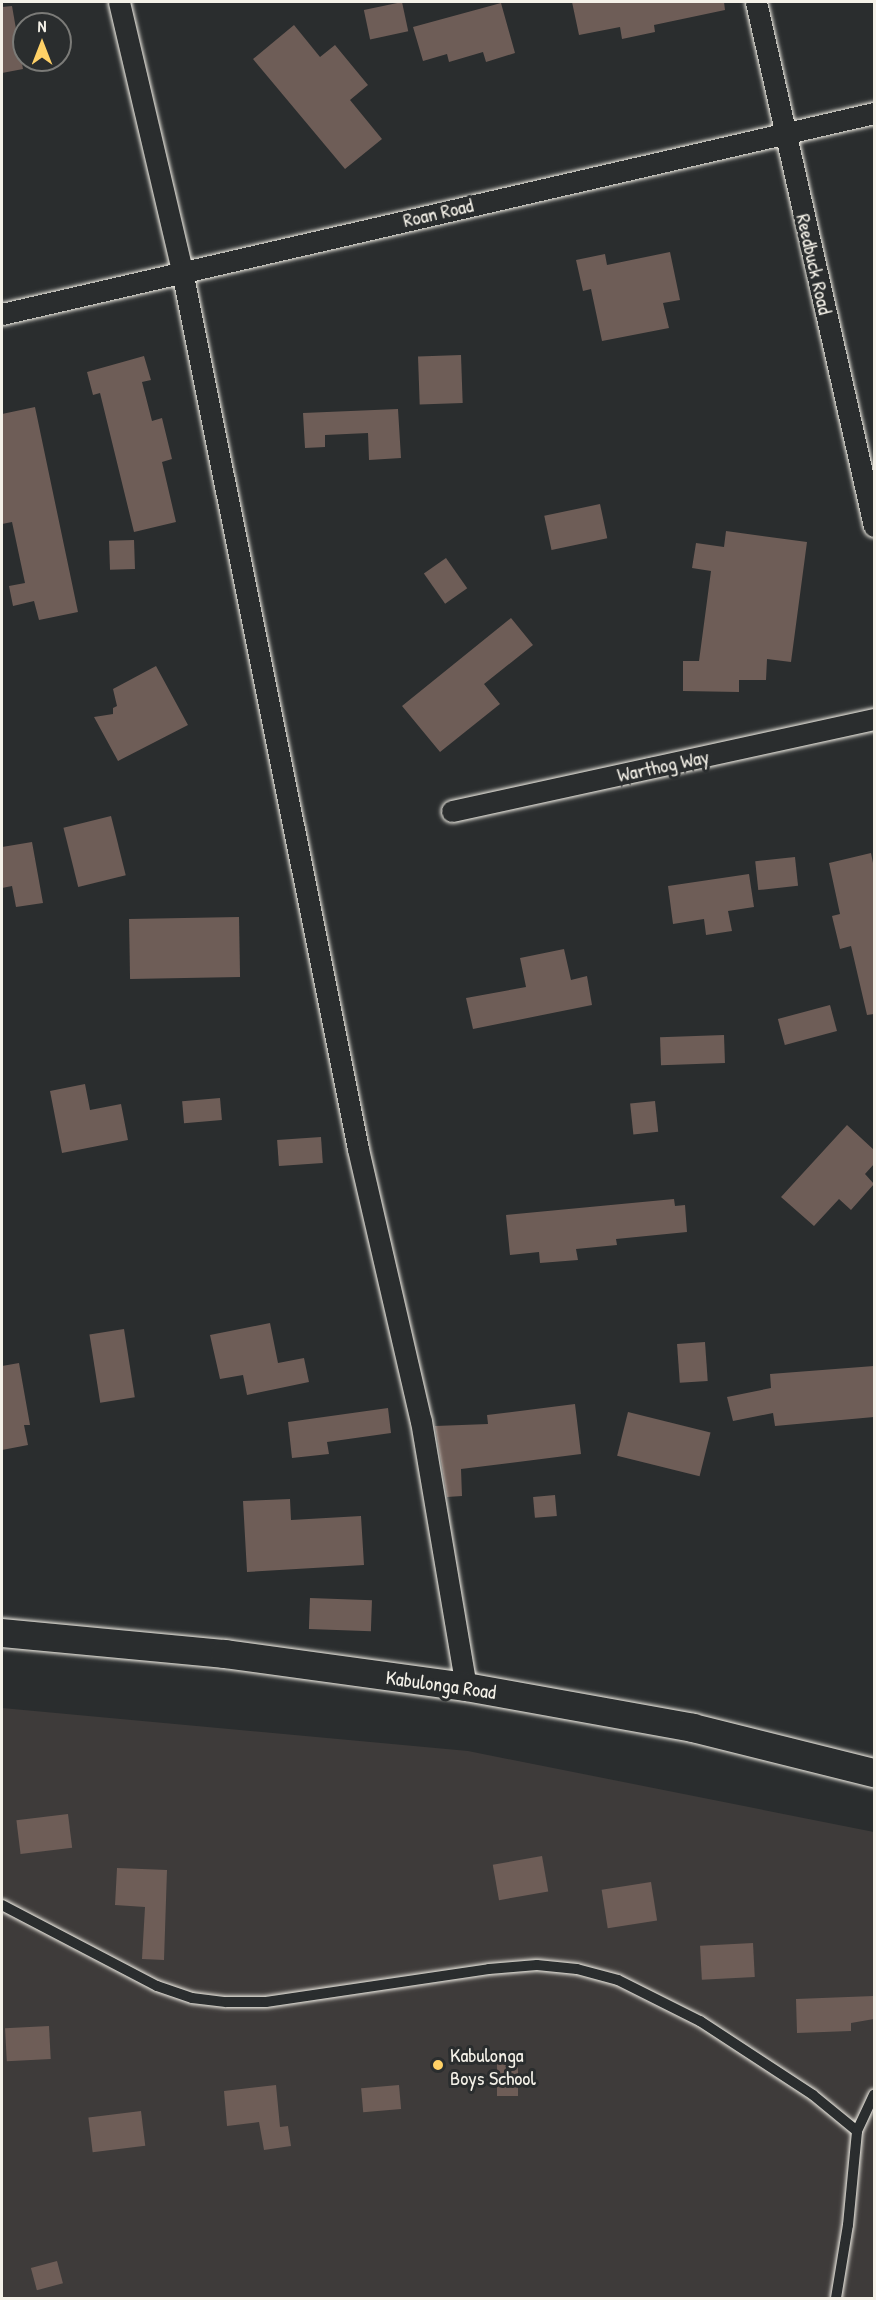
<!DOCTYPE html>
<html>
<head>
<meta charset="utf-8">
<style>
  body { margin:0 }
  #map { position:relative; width:876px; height:2300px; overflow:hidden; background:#2a2d2e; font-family:"Patrick Hand",sans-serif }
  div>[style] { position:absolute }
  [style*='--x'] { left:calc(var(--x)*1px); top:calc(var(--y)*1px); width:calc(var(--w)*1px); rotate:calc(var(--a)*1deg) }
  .built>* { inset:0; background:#3e3b3a }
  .building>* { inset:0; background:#6e5d57; transform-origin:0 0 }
  .roads { filter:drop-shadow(0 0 2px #f4f1e8) drop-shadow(0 0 2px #f4f1e8) }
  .service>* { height:10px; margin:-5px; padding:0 5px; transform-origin:5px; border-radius:5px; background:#2a2d2e }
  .minor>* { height:21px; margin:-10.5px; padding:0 10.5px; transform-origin:10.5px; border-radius:10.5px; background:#2a2d2e }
  .secondary>* { height:28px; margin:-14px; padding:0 14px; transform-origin:14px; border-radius:14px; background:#2a2d2e }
  .dots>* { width:16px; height:16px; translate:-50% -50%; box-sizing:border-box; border:3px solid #2a2d2e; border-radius:50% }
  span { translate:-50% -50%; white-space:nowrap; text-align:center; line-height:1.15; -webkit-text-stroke:6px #2a2d2e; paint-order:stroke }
  .street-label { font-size:20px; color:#f4f1e8 }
  .poi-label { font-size:20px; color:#f4f1e8 }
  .left { translate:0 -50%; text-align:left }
  .frame { position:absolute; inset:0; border:3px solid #f4f1e8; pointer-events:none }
  .north { position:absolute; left:12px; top:12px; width:60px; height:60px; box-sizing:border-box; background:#2a2d2e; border:2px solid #7b7b78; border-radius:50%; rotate:0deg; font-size:16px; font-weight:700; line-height:24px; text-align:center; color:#f4f1e8 }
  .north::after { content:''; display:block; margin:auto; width:21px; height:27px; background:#ffd166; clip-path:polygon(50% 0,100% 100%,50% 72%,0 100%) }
</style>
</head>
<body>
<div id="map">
  <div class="built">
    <div style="clip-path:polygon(2px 1708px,468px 1751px,874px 1832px,874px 2298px,2px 2298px)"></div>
  </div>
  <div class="building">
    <div style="left:402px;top:2px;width:30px;height:39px;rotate:78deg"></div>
    <div style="clip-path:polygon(572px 2px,724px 2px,725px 10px,654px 25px,655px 32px,622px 39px,620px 27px,579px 35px)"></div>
    <div style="clip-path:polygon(501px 3px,515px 53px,486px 62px,483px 52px,449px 62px,447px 54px,423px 61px,413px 27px)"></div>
    <div style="clip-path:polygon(12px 6px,23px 69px,2px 73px,2px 7px)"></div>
    <div style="clip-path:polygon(294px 25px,320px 57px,335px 45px,368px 85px,350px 100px,382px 139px,345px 169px,253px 59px)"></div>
    <div style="clip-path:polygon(670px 252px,680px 300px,663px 303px,669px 328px,602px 341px,591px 289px,583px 291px,576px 260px,605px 254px,607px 265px)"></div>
    <div style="left:461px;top:355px;width:48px;height:43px;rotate:88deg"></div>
    <div style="clip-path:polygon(144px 356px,151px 380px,142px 382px,152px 421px,162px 418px,172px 459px,162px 462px,176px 522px,134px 532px,100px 393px,93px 395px,87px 372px)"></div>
    <div style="clip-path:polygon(35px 407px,78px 612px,39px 620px,34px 601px,13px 606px,9px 586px,25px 583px,12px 522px,2px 524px,2px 414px)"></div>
    <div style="clip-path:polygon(398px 409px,401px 458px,369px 460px,368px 433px,325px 435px,325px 447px,305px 448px,303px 413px)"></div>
    <div style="left:600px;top:504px;width:35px;height:57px;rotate:78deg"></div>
    <div style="clip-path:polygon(726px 531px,807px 542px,791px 662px,767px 659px,766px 680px,739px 680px,739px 692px,683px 691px,683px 661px,699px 661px,711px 571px,692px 568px,696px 543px,724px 547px)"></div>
    <div style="left:134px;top:540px;width:29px;height:25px;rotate:88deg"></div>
    <div style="left:446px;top:558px;width:37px;height:27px;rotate:55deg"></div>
    <div style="clip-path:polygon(511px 618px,533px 645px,484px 684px,500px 704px,440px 752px,402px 706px)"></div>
    <div style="clip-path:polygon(156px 666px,188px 725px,118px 761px,94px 717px,113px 714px,113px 708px,117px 706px,113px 689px)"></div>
    <div style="left:111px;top:816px;width:61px;height:49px;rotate:76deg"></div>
    <div style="clip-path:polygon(32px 842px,43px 903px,16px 907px,12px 886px,2px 888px,2px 847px)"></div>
    <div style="clip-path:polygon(871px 853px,874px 868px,874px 1014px,867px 1015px,851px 946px,840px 949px,832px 916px,840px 914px,829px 863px)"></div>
    <div style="left:795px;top:857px;width:29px;height:40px;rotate:84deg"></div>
    <div style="clip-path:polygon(749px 874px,754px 907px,728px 911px,732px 931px,706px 935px,704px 919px,673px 924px,668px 886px)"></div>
    <div style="left:239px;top:917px;width:60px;height:110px;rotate:89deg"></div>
    <div style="clip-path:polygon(564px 949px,571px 980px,587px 976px,592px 1005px,473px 1029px,466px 998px,526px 987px,520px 958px)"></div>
    <div style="left:830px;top:1005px;width:27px;height:54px;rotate:75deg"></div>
    <div style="left:724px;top:1035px;width:28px;height:64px;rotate:88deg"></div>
    <div style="clip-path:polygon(85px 1084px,90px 1110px,121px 1104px,128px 1140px,62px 1153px,50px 1091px)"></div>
    <div style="left:220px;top:1098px;width:22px;height:38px;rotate:85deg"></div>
    <div style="left:655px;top:1101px;width:31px;height:25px;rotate:84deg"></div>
    <div style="clip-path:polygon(847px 1125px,874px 1150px,874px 1164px,865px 1174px,874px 1184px,851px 1210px,839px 1199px,814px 1226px,781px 1197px)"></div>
    <div style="left:321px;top:1137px;width:26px;height:44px;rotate:86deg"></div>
    <div style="clip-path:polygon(674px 1199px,675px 1206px,685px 1205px,687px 1232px,616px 1239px,617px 1245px,576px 1249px,578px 1260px,540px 1263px,539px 1252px,510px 1255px,506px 1215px)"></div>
    <div style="clip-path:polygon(270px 1323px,278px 1363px,304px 1358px,309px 1382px,247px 1395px,243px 1375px,220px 1379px,210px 1335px)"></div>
    <div style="left:124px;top:1329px;width:69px;height:35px;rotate:81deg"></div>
    <div style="left:705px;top:1342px;width:39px;height:28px;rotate:86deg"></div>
    <div style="clip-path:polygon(19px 1363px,30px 1425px,24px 1425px,28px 1445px,2px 1450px,2px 1366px)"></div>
    <div style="clip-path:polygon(874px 1366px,874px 1417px,775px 1426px,773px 1413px,733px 1421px,727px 1397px,771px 1388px,770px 1374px)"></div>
    <div style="clip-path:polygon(575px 1404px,581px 1454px,461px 1469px,462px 1496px,447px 1497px,435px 1426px,488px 1424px,487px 1415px)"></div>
    <div style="clip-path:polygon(388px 1408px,391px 1433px,327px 1442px,329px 1454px,292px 1458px,288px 1422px)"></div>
    <div style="left:628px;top:1412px;width:85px;height:45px;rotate:14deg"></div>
    <div style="left:555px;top:1495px;width:21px;height:22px;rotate:85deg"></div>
    <div style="clip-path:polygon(290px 1499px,291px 1520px,361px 1516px,364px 1565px,247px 1572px,243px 1501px)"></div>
    <div style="left:310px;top:1598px;width:62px;height:31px;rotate:2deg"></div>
    <div style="left:68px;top:1814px;width:34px;height:52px;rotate:83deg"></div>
    <div style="left:542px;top:1856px;width:36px;height:50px;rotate:80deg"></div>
    <div style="clip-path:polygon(117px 1868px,167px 1870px,164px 1960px,142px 1959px,145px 1907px,115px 1905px)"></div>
    <div style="left:651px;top:1882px;width:39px;height:50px;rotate:81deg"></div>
    <div style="left:753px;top:1943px;width:34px;height:53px;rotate:87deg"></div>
    <div style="clip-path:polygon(874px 1996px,874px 2019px,851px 2023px,851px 2031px,797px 2033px,796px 1999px)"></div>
    <div style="left:49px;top:2026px;width:33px;height:44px;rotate:87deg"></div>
    <div style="left:497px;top:2059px;width:21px;height:37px"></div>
    <div style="clip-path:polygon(276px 2085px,280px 2127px,288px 2126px,291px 2146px,264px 2150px,259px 2122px,227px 2126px,224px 2091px)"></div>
    <div style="left:399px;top:2085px;width:24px;height:38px;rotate:85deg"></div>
    <div style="left:141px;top:2111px;width:35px;height:53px;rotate:83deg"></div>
    <div style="left:57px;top:2261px;width:23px;height:27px;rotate:75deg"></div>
  </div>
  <div class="roads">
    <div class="service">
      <div style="--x:2;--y:1905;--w:175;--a:27.6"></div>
      <div style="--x:157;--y:1986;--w:37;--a:19"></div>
      <div style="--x:192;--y:1998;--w:34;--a:7"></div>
      <div style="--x:226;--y:2002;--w:40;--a:0"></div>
      <div style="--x:266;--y:2002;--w:225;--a:-8.4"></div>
      <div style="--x:489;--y:1969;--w:48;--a:-4.8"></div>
      <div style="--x:537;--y:1965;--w:40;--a:5.7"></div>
      <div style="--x:577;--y:1969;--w:42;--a:15"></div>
      <div style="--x:618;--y:1980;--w:92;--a:26.6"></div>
      <div style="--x:700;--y:2021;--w:135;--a:33.2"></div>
      <div style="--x:813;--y:2095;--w:57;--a:39.3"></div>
      <div style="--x:836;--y:2298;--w:74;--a:-80.7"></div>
      <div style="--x:848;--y:2225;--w:94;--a:-84.5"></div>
      <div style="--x:857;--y:2131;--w:40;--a:-65"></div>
    </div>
    <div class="minor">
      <div style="--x:119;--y:2;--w:276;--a:76.8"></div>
      <div style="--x:182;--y:271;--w:895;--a:78.66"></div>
      <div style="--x:358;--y:1149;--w:279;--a:77"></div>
      <div style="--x:421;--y:1421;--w:270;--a:80.4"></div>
      <div style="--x:756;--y:2;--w:537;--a:77.31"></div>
      <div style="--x:2;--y:314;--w:895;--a:-12.98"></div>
      <div style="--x:452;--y:811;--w:432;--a:-12.3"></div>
    </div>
    <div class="secondary">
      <div style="--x:2;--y:1633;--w:224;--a:5.4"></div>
      <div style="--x:225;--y:1654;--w:243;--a:7.8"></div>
      <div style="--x:466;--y:1687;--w:231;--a:10.2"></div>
      <div style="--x:693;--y:1728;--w:187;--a:14"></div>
    </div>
  </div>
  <div class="dots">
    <div style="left:438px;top:2065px;background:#ffd166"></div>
  </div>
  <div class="street-label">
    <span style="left:438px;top:212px;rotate:-13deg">Roan Road</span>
    <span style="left:815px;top:264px;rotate:77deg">Reedbuck Road</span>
    <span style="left:663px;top:765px;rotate:-12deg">Warthog Way</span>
    <span style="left:441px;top:1684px;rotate:8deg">Kabulonga Road</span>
  </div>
  <div class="poi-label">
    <span class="left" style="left:450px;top:2066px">Kabulonga<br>Boys School</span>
  </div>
  <div class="frame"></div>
  <div class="north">N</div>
</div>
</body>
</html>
